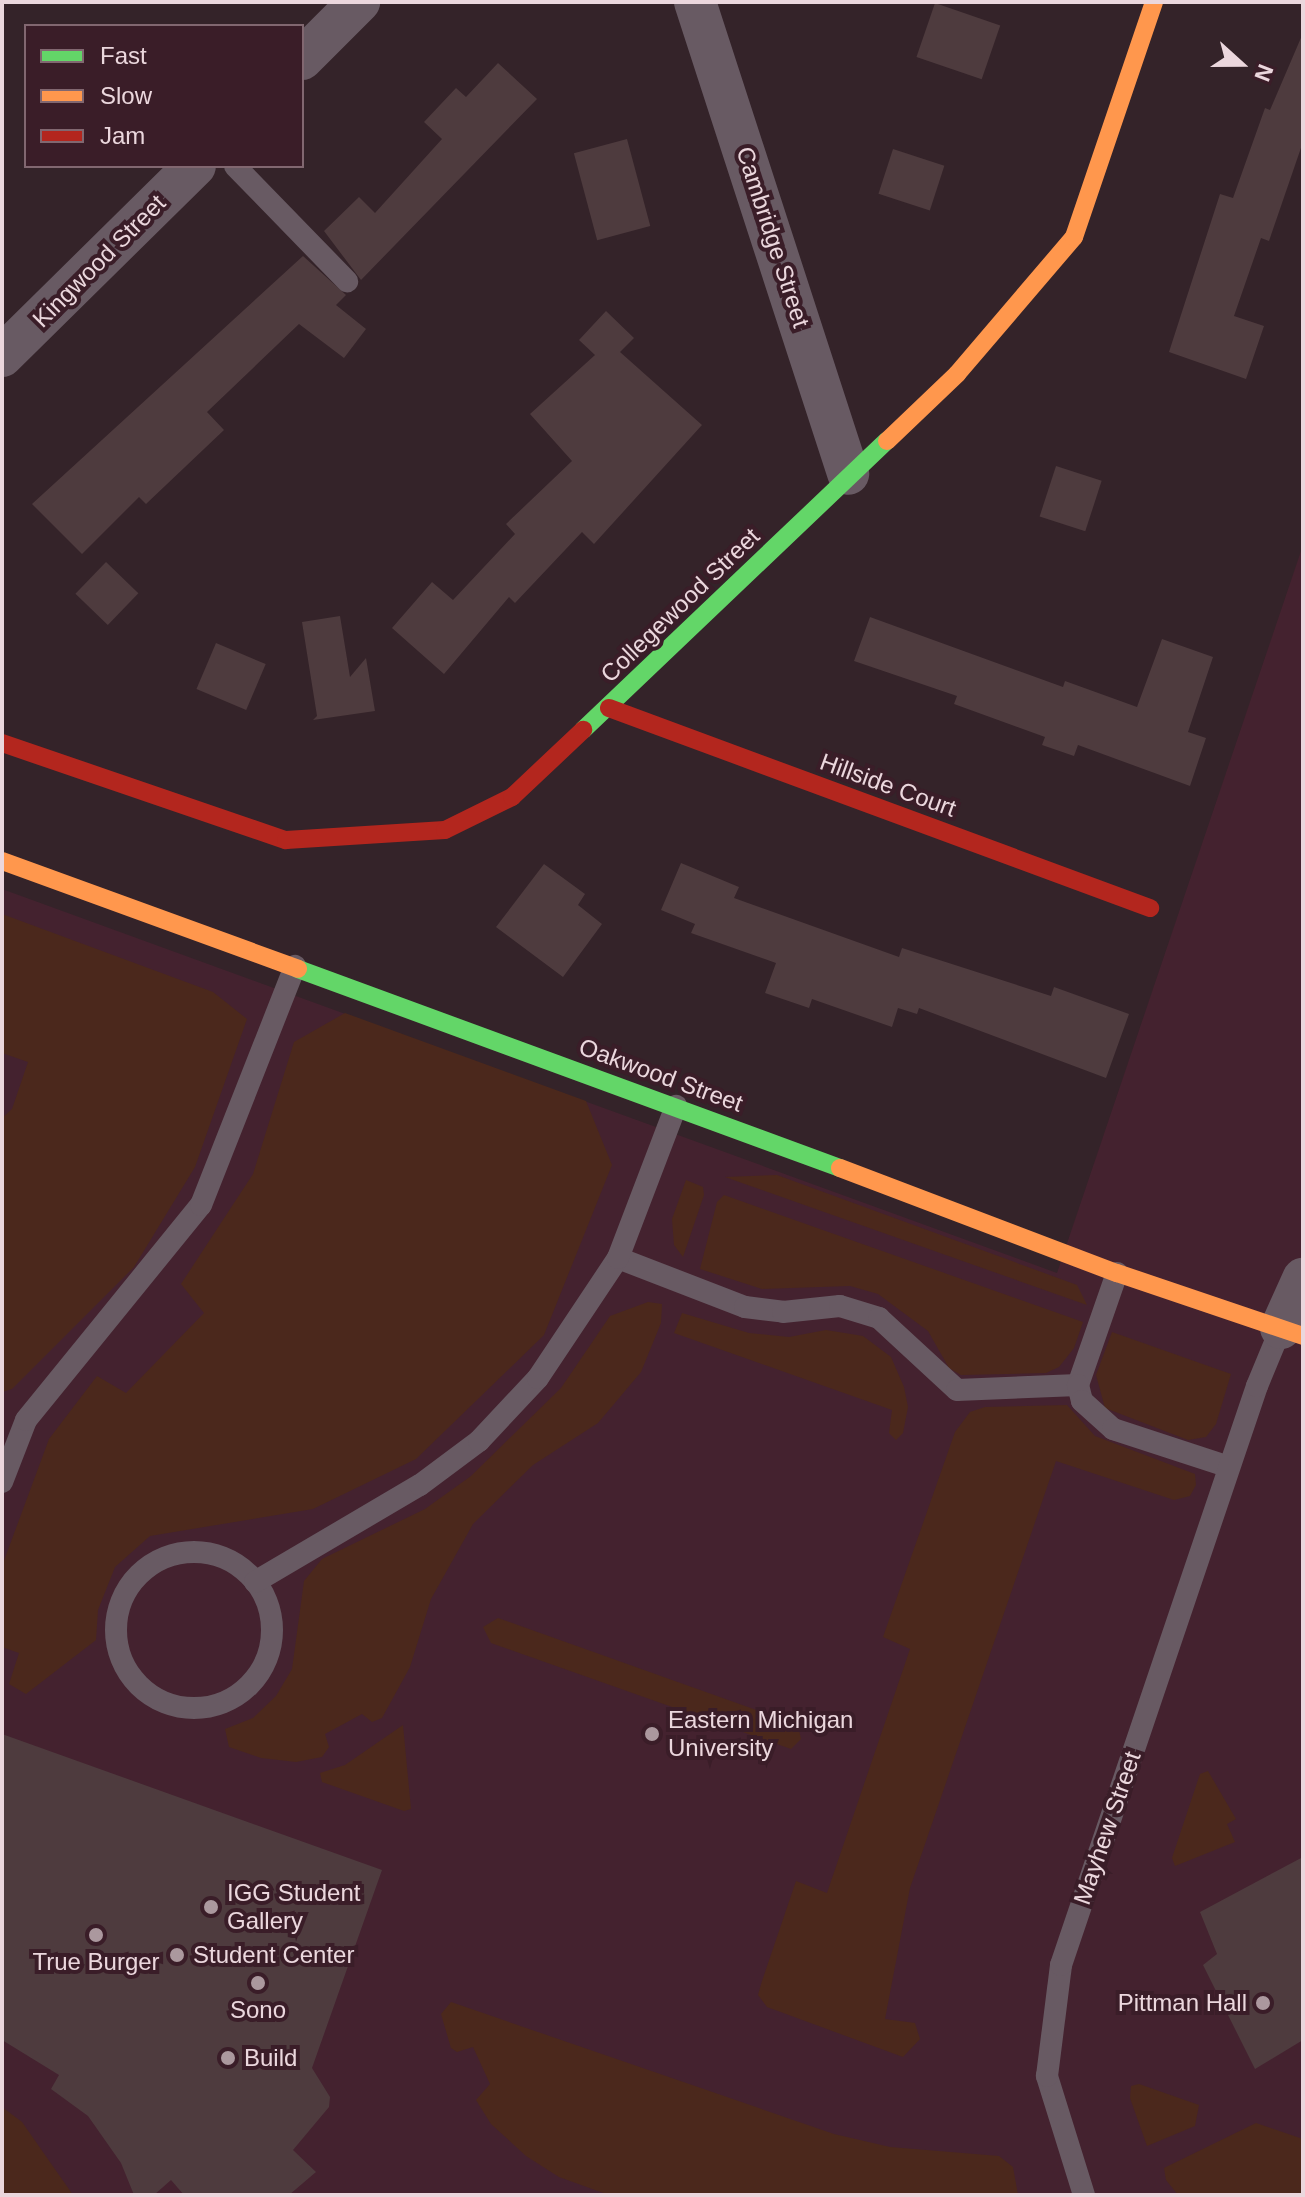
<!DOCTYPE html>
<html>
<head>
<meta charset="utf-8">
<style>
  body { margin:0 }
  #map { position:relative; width:1305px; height:2197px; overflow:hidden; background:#342329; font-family:Arial,sans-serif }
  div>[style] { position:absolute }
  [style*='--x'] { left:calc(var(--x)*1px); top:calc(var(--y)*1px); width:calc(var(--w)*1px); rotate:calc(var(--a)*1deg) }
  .built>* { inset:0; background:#44222f }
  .green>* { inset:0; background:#4b281c }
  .building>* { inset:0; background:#4e3b3e; transform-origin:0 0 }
  .lane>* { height:22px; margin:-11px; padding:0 11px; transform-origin:11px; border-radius:11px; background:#685a63 }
  .lane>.ring { margin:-11px; padding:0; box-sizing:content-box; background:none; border:22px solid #685a63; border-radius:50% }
  .street>* { height:42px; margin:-21px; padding:0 21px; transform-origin:21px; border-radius:21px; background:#685a63 }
  .fast>* { height:18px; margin:-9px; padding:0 9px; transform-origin:9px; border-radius:9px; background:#63d668 }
  .slow>* { height:18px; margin:-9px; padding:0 9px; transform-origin:9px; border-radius:9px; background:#ff974d }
  .jam>* { height:18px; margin:-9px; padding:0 9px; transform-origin:9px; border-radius:9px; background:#b3261e }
  .dots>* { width:22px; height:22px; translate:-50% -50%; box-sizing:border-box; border:4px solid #3a1d28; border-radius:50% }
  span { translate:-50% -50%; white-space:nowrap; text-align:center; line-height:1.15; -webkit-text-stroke:8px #3a1d28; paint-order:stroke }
  .street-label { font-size:24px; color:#ebd7dd }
  .poi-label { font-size:24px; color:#ebd7dd }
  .left { translate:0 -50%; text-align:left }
  .right { translate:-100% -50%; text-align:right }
  .frame { position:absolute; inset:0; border:4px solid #ebd7dd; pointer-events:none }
  .legend { position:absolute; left:24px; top:24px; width:280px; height:144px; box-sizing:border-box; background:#3a1d28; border:2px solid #816770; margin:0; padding:10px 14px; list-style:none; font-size:24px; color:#ebd7dd }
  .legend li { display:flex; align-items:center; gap:16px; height:40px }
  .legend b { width:40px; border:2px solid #816770 }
  .north { position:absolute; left:1201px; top:24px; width:80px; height:80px; -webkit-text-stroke:6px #3a1d28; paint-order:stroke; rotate:111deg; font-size:22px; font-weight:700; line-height:32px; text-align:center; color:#ebd7dd }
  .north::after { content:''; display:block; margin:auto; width:28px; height:36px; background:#ebd7dd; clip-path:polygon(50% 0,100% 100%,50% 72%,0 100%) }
</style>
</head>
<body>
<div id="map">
  <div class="built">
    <div style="clip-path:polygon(1303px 545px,1303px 2195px,2px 2195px,2px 889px,1057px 1273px)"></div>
  </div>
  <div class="green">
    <div style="clip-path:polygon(2px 914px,213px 992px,247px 1019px,195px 1167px,134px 1267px,12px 1389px,2px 1392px,2px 1118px,12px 1109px,28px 1062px,2px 1053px)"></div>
    <div style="clip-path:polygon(345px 1013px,586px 1101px,612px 1165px,544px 1335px,416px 1459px,313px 1509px,150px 1536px,115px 1567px,98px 1610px,96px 1640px,26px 1694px,9px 1684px,19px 1653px,2px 1647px,2px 1566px,49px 1439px,97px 1376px,126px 1393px,204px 1313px,181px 1284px,253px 1174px,294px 1042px)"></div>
    <div style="clip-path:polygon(777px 1175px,1077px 1285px,1087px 1305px,725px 1177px)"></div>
    <div style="clip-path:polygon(686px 1180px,703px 1187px,704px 1195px,683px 1257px,674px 1245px,672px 1219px)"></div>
    <div style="clip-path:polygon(724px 1195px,1083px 1322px,1074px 1348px,1059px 1367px,1046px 1373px,961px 1375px,949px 1368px,928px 1331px,878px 1294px,850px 1286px,762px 1289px,700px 1269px,717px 1202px)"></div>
    <div style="clip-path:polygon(648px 1302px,662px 1304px,661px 1323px,641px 1372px,598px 1423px,533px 1465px,473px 1524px,431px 1599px,410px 1667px,382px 1718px,372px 1722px,362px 1714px,325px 1734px,329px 1747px,322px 1757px,296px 1762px,261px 1758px,229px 1747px,225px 1729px,253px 1718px,276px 1696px,292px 1669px,304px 1581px,322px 1559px,425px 1509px,471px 1476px,561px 1388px,610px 1316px)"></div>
    <div style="clip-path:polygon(682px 1313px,749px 1333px,789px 1337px,826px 1330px,863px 1336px,891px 1357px,904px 1387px,908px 1407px,903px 1433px,896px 1440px,889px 1433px,892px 1410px,674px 1333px)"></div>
    <div style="clip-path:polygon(1112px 1332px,1231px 1374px,1216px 1424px,1206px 1437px,1188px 1440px,1105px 1408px,1096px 1375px)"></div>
    <div style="clip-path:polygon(1067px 1405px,1095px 1436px,1195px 1474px,1196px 1485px,1190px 1496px,1174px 1500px,1056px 1461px,910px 1888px,885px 2019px,915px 2023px,920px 2039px,903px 2057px,767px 2007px,758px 1995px,762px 1981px,796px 1881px,827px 1893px,910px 1649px,883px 1637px,955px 1432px,970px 1412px,985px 1407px)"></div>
    <div style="clip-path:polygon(498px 1618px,798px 1725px,801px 1739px,791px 1749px,491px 1643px,483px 1627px)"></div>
    <div style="clip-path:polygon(403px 1725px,411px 1809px,404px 1811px,322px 1782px,320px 1773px,345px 1765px)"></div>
    <div style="clip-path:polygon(1208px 1771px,1236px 1819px,1227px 1824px,1235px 1842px,1175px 1866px,1172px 1858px,1200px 1774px)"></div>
    <div style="clip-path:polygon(451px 2002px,834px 2134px,890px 2147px,999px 2156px,1013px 2167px,1018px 2195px,609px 2195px,559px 2177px,526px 2156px,491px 2124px,476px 2100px,490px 2084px,473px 2047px,457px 2052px,451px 2048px,441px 2014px)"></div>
    <div style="clip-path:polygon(1139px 2084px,1199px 2105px,1195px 2126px,1147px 2146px,1130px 2098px,1131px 2086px)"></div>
    <div style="clip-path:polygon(2px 2107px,22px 2122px,73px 2195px,2px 2195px)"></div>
    <div style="clip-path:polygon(1256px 2123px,1303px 2139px,1303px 2195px,1178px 2195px,1166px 2180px,1164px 2168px)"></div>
  </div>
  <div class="building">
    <div style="left:935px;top:3px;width:69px;height:57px;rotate:19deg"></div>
    <div style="clip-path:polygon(1303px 33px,1303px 142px,1269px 241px,1261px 238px,1234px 316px,1264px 326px,1246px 379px,1169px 352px,1220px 194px,1233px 198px,1265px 108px,1270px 110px)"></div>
    <div style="clip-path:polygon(498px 63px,537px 99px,361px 280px,324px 231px,359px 197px,375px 213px,442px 139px,424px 122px,456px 88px,466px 97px)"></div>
    <div style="left:627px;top:139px;width:90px;height:55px;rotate:75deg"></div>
    <div style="left:893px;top:149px;width:54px;height:47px;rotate:18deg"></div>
    <div style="clip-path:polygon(303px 256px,346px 295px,336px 305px,366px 329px,344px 358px,299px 324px,207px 412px,224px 430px,146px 504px,139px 497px,82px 554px,32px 504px)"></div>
    <div style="clip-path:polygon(606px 311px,634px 338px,620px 352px,702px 425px,594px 544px,582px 532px,515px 603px,509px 597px,444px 674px,392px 628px,432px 582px,453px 600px,515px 534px,506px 524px,572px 461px,530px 414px,595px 355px,579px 340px)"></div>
    <div style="left:1056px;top:466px;width:48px;height:53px;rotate:18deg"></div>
    <div style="left:106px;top:562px;width:45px;height:44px;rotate:44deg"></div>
    <div style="clip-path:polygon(340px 616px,350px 677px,366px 658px,375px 711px,313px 720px,317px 716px,302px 622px)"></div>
    <div style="clip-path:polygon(870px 617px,1063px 687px,1065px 681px,1137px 707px,1162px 639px,1213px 657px,1188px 732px,1206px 738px,1190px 786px,1078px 745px,1074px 756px,1042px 745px,1045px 737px,954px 704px,957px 696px,854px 661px)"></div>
    <div style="left:216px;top:643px;width:54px;height:50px;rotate:23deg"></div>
    <div style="clip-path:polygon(681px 863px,739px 887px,734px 898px,899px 957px,902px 948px,1051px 996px,1054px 987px,1129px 1014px,1106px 1078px,919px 1008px,917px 1014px,898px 1008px,892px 1027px,812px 999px,809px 1008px,765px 993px,776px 963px,691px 933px,695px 924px,661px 910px)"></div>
    <div style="clip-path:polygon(544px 864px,585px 894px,578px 905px,602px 924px,563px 977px,496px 927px)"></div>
    <div style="clip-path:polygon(2px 1734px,382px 1870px,312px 2068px,330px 2097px,329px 2107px,293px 2150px,316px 2172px,289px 2195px,184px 2195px,171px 2180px,154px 2195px,134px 2195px,121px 2163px,88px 2116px,51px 2089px,59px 2075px,2px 2040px)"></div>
    <div style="clip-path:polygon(1303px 1857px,1303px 2040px,1255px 2069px,1203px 1965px,1217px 1954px,1200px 1912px)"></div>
  </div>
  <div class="lane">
    <div style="--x:235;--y:166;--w:161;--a:45.8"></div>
    <div style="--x:618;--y:1258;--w:136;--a:21.1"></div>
    <div style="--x:745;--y:1307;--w:38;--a:7"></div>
    <div style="--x:783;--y:1312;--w:57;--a:-6"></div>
    <div style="--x:840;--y:1306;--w:41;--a:17.1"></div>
    <div style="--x:879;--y:1318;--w:106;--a:42.7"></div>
    <div style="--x:957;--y:1390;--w:121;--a:-2.4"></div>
    <div style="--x:1117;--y:1273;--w:119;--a:109.2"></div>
    <div style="--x:1078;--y:1385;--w:16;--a:76"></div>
    <div style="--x:1082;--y:1401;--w:42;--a:42.1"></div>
    <div style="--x:1113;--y:1429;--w:122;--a:18.1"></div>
    <div style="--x:2;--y:1482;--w:66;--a:-68.8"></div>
    <div style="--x:26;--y:1420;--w:277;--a:-50.9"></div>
    <div style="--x:201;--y:1205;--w:257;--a:-68.5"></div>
    <div class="ring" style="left:116px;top:1552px;width:134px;height:134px"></div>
    <div style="--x:255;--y:1582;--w:191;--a:-30.5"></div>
    <div style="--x:420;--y:1485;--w:74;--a:-36.7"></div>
    <div style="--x:479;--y:1441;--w:86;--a:-46.9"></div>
    <div style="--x:538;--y:1378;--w:144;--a:-56.3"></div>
    <div style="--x:618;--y:1258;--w:163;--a:-69.1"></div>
    <div style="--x:1084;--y:2195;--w:125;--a:-107.3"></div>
    <div style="--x:1047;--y:2076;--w:112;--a:-82.8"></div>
    <div style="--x:1061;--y:1965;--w:611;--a:-71.3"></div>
    <div style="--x:1257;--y:1386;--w:63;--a:-67.5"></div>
  </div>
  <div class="street">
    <div style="--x:695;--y:2;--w:496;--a:72"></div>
    <div style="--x:302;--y:59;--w:81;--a:-45"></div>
    <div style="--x:2;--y:356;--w:271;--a:-44.6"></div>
    <div style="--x:1281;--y:1328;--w:54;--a:-65.8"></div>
  </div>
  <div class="fast">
    <div style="--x:583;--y:730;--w:419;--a:-43.6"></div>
    <div style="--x:298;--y:969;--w:577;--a:20.16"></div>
  </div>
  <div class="slow">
    <div style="--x:887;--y:441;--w:97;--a:-43.7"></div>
    <div style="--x:957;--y:374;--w:180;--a:-49.5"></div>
    <div style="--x:1074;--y:237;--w:248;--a:-71.2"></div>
    <div style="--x:2;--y:861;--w:315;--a:20"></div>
    <div style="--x:840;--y:1168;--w:296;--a:20.8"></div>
    <div style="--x:1117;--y:1273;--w:196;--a:18.7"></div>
  </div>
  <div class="jam">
    <div style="--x:609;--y:708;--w:577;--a:20.29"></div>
    <div style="--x:2;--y:743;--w:300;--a:18.9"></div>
    <div style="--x:286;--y:840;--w:159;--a:-3.6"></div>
    <div style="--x:445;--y:830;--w:75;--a:-26.2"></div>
    <div style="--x:512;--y:797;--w:98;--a:-43.3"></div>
  </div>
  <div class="dots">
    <div style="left:652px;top:1734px;background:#ab989e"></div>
    <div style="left:211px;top:1907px;background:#ab989e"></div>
    <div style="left:96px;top:1935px;background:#ab989e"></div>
    <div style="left:177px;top:1955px;background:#ab989e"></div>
    <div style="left:258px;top:1983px;background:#ab989e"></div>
    <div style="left:1263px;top:2003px;background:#ab989e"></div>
    <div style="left:228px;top:2058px;background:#ab989e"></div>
  </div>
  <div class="street-label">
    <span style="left:773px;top:237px;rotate:72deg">Cambridge Street</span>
    <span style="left:99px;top:261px;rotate:-45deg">Kingwood Street</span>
    <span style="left:680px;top:605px;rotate:-44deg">Collegewood Street</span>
    <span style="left:888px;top:785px;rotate:20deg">Hillside Court</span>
    <span style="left:661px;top:1075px;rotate:20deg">Oakwood Street</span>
    <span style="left:1107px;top:1828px;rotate:-71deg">Mayhew Street</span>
  </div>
  <div class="poi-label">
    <span class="left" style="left:668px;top:1734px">Eastern Michigan<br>University</span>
    <span class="left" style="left:227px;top:1907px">IGG Student<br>Gallery</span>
    <span class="left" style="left:193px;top:1955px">Student Center</span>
    <span style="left:96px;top:1962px">True Burger</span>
    <span class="right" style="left:1247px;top:2003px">Pittman Hall</span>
    <span style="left:258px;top:2010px">Sono</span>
    <span class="left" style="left:244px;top:2058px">Build</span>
  </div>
  <div class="frame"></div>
  <ul class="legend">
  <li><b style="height:10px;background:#63d668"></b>Fast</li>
  <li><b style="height:10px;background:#ff974d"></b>Slow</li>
  <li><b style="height:10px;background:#b3261e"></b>Jam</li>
  </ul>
  <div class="north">N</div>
</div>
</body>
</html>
